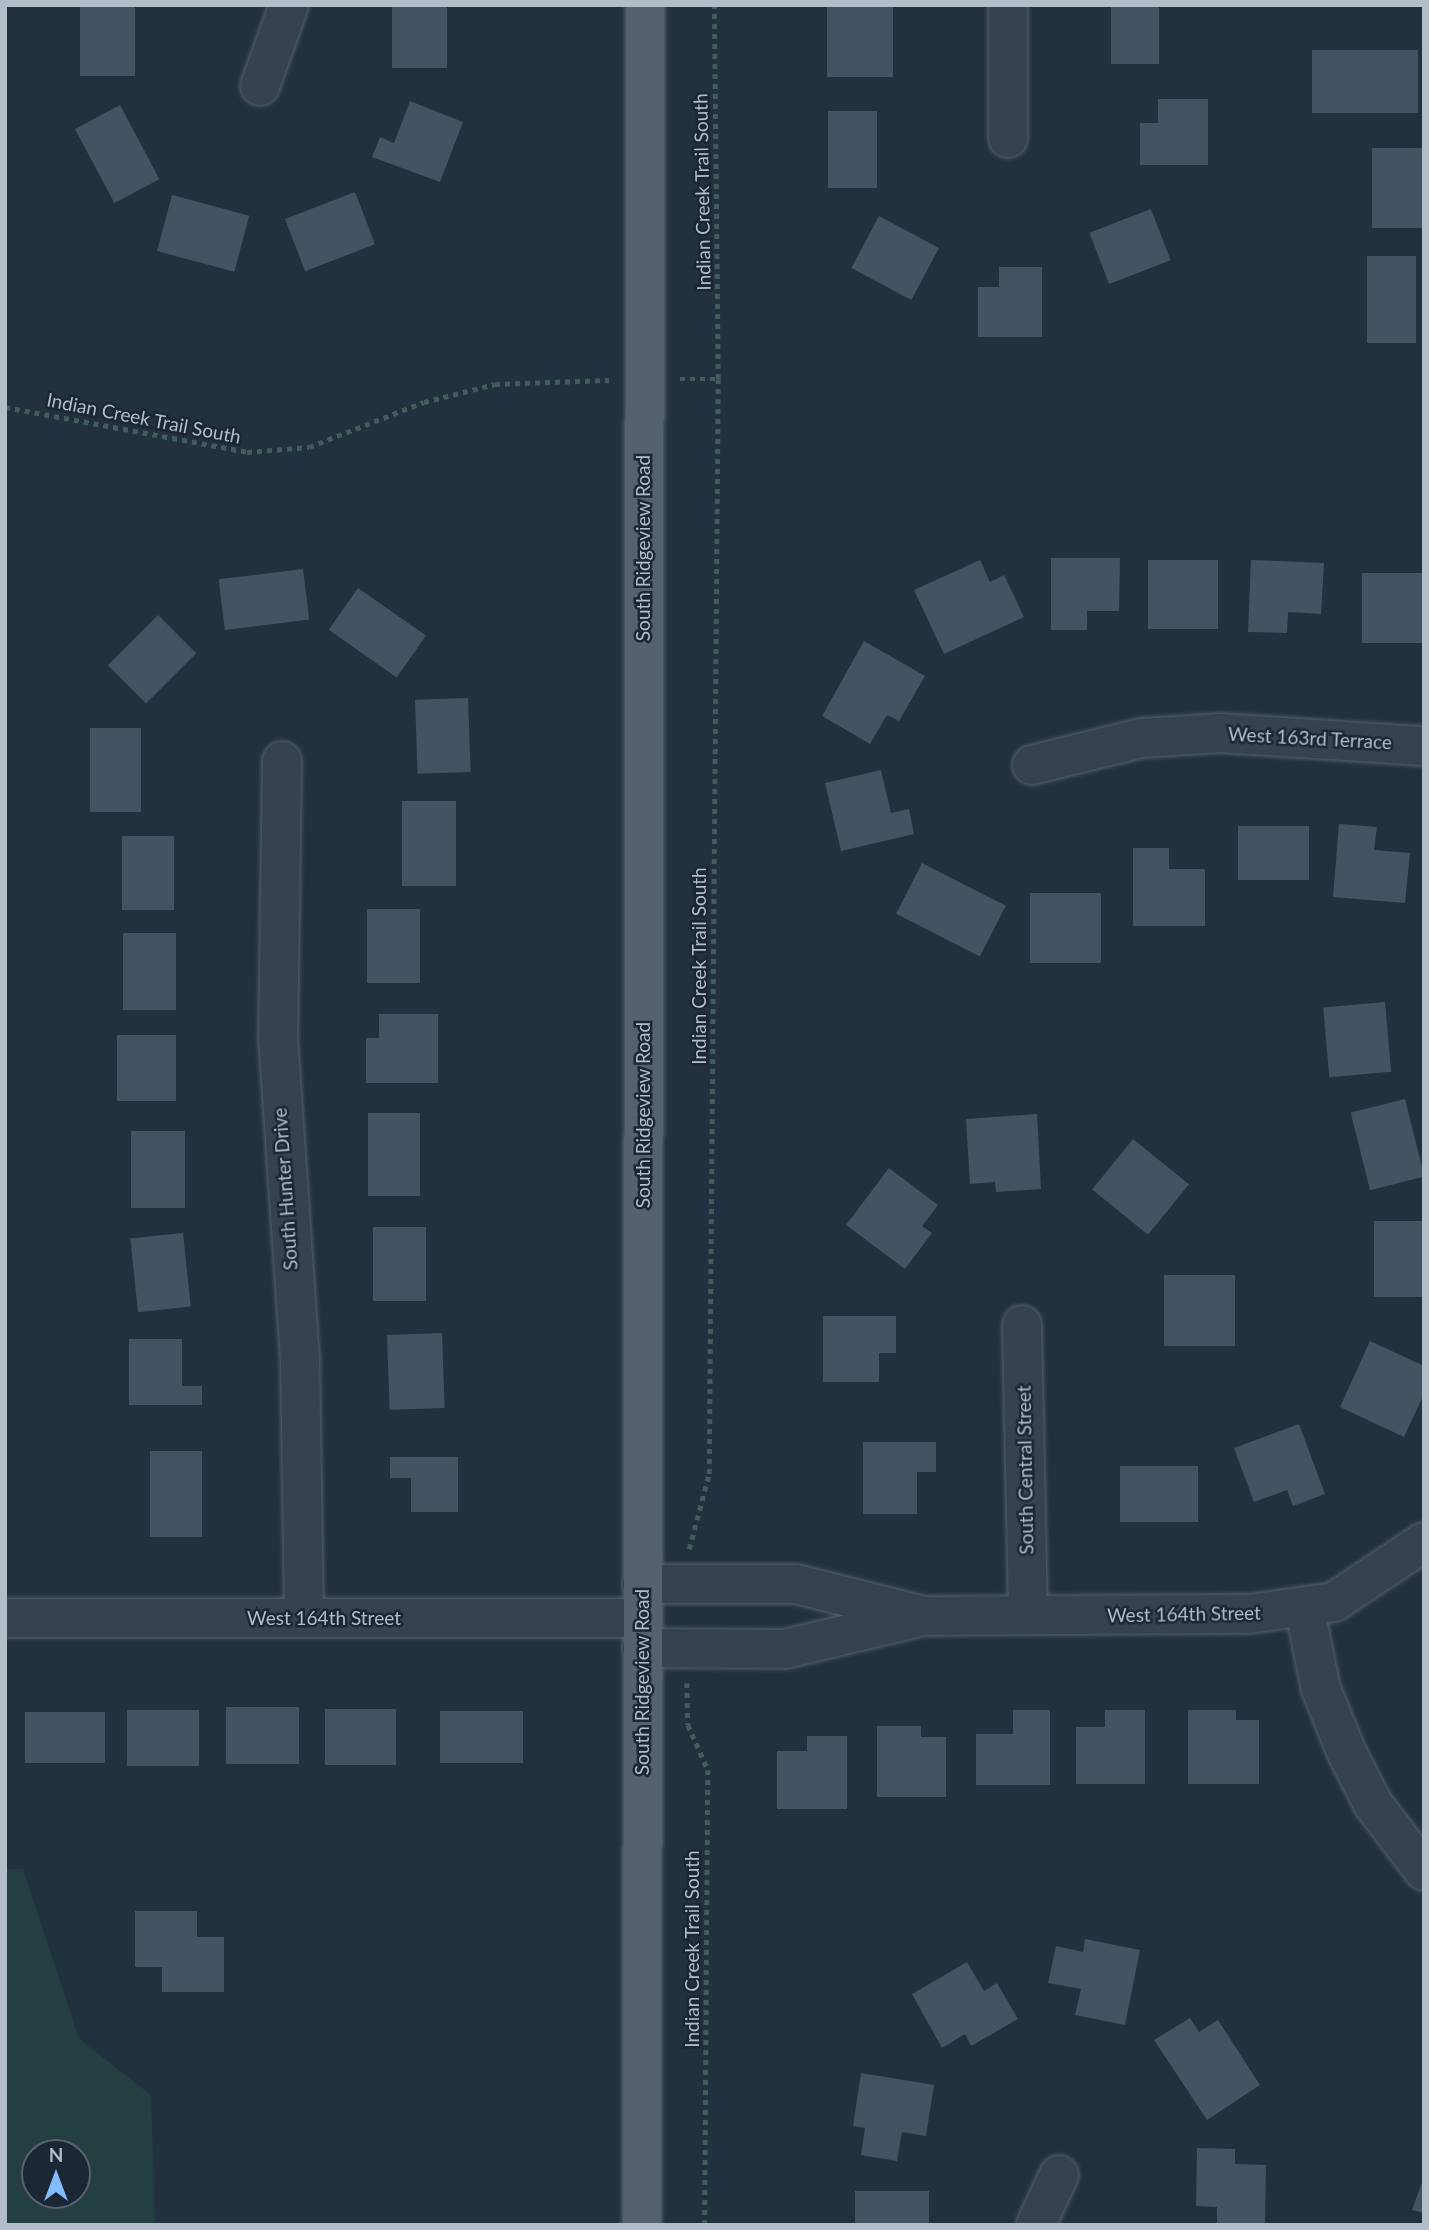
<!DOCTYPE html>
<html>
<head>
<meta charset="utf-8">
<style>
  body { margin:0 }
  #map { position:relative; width:1429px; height:2230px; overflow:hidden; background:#223140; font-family:Lato,sans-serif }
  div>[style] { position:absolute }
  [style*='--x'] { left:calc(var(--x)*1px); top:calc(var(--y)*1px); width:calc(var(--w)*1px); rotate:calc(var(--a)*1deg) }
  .green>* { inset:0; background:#243f41 }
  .building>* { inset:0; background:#435364; transform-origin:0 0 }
  .path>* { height:4.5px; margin-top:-2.25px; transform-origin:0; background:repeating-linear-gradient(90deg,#425c5e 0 5px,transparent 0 10px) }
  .roads { filter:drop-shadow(0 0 2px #54606d) drop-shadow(0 0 2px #54606d) }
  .minor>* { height:38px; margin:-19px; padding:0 19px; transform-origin:19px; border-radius:19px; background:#36424f }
  .major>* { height:38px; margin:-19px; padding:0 19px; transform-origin:19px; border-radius:19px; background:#546170 }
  span { translate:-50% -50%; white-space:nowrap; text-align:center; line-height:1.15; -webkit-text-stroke:5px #1b2734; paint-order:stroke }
  .street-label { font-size:19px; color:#b2bdca }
  .frame { position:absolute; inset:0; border:7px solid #b2bdca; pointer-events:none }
  .north { position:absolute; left:21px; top:2139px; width:70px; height:70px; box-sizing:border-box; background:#1b2734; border:2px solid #576370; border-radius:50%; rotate:0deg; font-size:19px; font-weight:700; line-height:28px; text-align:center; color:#b2bdca }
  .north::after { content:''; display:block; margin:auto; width:24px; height:32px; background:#83bbff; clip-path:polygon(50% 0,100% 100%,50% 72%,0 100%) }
</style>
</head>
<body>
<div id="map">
  <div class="green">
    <div style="clip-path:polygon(evenodd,5px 1869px,23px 1869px,79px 2039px,151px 2095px,155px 2225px,5px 2225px,5px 1869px,35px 2153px,77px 2153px,77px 2195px,35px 2195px,35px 2153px)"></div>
  </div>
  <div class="building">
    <div style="left:80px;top:5px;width:55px;height:71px"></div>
    <div style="left:392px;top:5px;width:55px;height:63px"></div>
    <div style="left:827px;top:5px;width:66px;height:72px"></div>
    <div style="left:1111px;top:5px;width:48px;height:59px"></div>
    <div style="left:1312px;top:50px;width:106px;height:63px"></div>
    <div style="clip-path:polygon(1158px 99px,1208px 99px,1208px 165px,1140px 165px,1140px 123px,1158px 123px)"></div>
    <div style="clip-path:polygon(410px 101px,463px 122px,440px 182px,372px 157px,380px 137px,394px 143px)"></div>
    <div style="left:120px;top:105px;width:84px;height:51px;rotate:62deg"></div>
    <div style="left:828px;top:111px;width:49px;height:77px"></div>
    <div style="left:1372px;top:148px;width:50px;height:80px"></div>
    <div style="left:355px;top:192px;width:56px;height:75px;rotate:69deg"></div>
    <div style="left:172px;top:195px;width:80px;height:58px;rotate:15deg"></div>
    <div style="left:1151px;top:209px;width:55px;height:66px;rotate:69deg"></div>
    <div style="left:879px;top:216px;width:68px;height:59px;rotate:28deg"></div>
    <div style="left:1367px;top:256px;width:49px;height:87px"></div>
    <div style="clip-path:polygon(999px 267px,1042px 267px,1042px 337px,978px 337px,978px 287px,999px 287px)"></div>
    <div style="clip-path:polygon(1051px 558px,1120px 558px,1119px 611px,1087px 611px,1087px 630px,1051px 630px)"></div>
    <div style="clip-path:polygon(980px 560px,990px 582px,1004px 575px,1024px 617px,944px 654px,914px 590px)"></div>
    <div style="left:1148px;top:560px;width:70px;height:69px"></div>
    <div style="clip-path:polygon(1251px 560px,1324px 563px,1321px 614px,1288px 612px,1287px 633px,1248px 632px)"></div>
    <div style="left:303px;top:569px;width:51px;height:85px;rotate:83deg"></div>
    <div style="left:1362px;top:573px;width:62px;height:70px"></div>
    <div style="left:358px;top:588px;width:83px;height:51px;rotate:35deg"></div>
    <div style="left:158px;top:615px;width:54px;height:71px;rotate:45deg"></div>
    <div style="clip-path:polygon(864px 641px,925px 676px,899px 721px,887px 715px,870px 744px,822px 716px)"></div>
    <div style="left:468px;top:698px;width:74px;height:53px;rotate:88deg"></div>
    <div style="left:90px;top:728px;width:51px;height:84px"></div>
    <div style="clip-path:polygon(881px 770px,891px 813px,909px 809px,914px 834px,841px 851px,825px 783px)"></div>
    <div style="left:402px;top:801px;width:54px;height:85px"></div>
    <div style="clip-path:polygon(1339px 824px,1377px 827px,1374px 850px,1410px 853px,1405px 903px,1333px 897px)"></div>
    <div style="left:1238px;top:826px;width:71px;height:54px"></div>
    <div style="left:122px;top:836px;width:52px;height:74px"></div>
    <div style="clip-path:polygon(1133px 848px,1169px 848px,1169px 869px,1205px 869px,1205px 926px,1133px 926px)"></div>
    <div style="left:922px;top:863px;width:94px;height:57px;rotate:27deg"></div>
    <div style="left:1030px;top:893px;width:71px;height:70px"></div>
    <div style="left:367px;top:909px;width:53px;height:74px"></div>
    <div style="left:123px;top:933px;width:53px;height:77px"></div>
    <div style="left:1385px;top:1002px;width:70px;height:62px;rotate:85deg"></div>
    <div style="clip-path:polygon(379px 1014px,438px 1014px,438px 1083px,366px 1083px,366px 1038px,379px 1038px)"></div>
    <div style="left:117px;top:1035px;width:59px;height:66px"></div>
    <div style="left:1405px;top:1099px;width:80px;height:56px;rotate:76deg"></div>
    <div style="left:368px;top:1113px;width:52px;height:83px"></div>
    <div style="clip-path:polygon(1037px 1114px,1041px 1189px,996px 1192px,995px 1182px,970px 1184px,966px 1119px)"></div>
    <div style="left:131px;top:1131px;width:54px;height:77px"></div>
    <div style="left:1133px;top:1139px;width:72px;height:65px;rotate:39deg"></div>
    <div style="clip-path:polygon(889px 1168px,938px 1205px,922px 1226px,932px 1233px,905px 1269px,846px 1225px)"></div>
    <div style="left:1424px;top:1221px;width:76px;height:50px;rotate:90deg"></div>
    <div style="left:373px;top:1227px;width:53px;height:74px"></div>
    <div style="left:183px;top:1233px;width:74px;height:53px;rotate:84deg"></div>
    <div style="left:1164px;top:1275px;width:71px;height:71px"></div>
    <div style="clip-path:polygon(823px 1316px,896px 1316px,896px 1353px,879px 1353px,879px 1382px,823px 1382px)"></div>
    <div style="left:442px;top:1333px;width:75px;height:55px;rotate:88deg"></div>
    <div style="clip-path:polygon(129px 1339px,182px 1339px,182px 1386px,202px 1386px,202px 1405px,129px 1405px)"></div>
    <div style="clip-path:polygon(1370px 1341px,1424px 1366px,1424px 1394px,1404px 1437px,1340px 1407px)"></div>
    <div style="clip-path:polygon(1299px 1424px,1325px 1494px,1293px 1506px,1287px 1490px,1254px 1502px,1234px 1448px)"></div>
    <div style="clip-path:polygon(863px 1442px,936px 1442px,936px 1472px,917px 1472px,917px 1514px,863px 1514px)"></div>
    <div style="left:150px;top:1451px;width:52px;height:86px"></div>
    <div style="clip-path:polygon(390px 1457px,458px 1457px,458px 1512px,411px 1512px,411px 1478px,390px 1478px)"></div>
    <div style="left:1120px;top:1466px;width:78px;height:56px"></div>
    <div style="left:226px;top:1707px;width:73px;height:57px"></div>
    <div style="left:325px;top:1709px;width:71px;height:56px"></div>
    <div style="left:127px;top:1710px;width:72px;height:56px"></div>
    <div style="clip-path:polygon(1013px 1710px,1050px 1710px,1050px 1785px,976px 1785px,976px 1734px,1013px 1734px)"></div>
    <div style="clip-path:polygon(1105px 1710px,1145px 1710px,1145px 1784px,1076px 1784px,1076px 1727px,1105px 1727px)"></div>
    <div style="clip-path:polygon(1188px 1710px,1236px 1710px,1236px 1720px,1259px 1720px,1259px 1784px,1188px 1784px)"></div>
    <div style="left:440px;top:1711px;width:83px;height:52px"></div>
    <div style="left:25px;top:1712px;width:80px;height:51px"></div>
    <div style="clip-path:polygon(877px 1726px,921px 1726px,921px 1737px,946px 1737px,946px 1797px,877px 1797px)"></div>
    <div style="clip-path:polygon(807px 1736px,847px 1736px,847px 1809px,777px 1809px,777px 1751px,807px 1751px)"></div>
    <div style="clip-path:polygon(135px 1911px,197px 1911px,197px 1937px,224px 1937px,224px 1992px,162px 1992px,162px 1967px,135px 1967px)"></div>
    <div style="clip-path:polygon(1085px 1939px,1140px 1950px,1125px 2025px,1075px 2015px,1081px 1989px,1048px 1983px,1056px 1946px,1083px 1952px)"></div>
    <div style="clip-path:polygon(967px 1962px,984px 1991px,997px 1983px,1018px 2019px,971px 2046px,965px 2034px,942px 2048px,912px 1994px)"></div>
    <div style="clip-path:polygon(1190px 2018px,1199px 2032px,1218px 2020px,1260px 2085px,1207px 2120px,1154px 2040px)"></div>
    <div style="clip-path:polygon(861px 2073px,934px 2085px,926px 2136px,902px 2132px,897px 2161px,861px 2155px,865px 2128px,853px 2126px)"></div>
    <div style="clip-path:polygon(1197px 2148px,1235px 2149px,1235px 2164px,1266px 2165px,1265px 2225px,1217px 2225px,1217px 2207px,1196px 2206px)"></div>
    <div style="clip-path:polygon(1424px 2177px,1424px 2213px,1412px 2210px)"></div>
    <div style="left:855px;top:2191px;width:74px;height:34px"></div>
  </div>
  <div class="path">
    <div style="--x:680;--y:379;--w:38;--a:0"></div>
    <div style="--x:5;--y:407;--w:246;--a:10.5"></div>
    <div style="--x:247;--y:452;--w:62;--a:-4.6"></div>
    <div style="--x:309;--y:447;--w:123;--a:-21.4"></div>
    <div style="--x:424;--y:402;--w:73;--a:-14.2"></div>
    <div style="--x:495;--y:384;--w:114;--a:-2"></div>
    <div style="--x:689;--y:1549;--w:78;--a:-75.1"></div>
    <div style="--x:709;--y:1474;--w:1095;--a:-89.53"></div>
    <div style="--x:718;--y:379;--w:374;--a:-90.6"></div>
    <div style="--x:687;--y:1683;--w:42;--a:88.6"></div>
    <div style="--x:688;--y:1725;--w:49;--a:66"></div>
    <div style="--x:708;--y:1770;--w:455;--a:90.4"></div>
  </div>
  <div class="roads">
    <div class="minor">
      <div style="--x:1008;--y:5;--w:133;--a:90"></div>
      <div style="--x:260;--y:86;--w:86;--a:-70.3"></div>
      <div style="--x:282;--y:761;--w:276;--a:90.8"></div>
      <div style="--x:278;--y:1037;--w:323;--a:86.1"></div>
      <div style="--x:300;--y:1359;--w:259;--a:89.1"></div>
      <div style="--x:1032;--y:765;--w:113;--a:-13.8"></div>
      <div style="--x:1142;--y:738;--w:79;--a:-3.6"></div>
      <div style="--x:1221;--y:733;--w:203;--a:3.7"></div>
      <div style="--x:1022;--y:1325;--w:290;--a:88.8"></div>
      <div style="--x:642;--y:1584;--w:154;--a:0"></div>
      <div style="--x:796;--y:1584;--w:132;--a:14"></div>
      <div style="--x:924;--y:1616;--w:325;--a:-0.4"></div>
      <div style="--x:1249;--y:1614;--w:86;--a:-8"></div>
      <div style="--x:1334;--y:1602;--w:108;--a:-33.7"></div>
      <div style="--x:1305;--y:1610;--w:81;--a:78.6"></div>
      <div style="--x:1321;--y:1689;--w:67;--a:68"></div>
      <div style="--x:1346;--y:1751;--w:59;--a:63"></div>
      <div style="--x:1373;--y:1804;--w:84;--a:52.7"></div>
      <div style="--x:5;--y:1618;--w:637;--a:0"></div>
      <div style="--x:642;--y:1648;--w:143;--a:0.4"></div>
      <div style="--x:785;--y:1649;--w:138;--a:-13.4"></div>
      <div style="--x:1036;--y:2225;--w:55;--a:-65.3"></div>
    </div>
    <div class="major">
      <div style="--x:642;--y:2225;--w:2220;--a:-89.92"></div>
    </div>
  </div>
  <div class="street-label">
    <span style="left:702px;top:192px;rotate:-91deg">Indian Creek Trail South</span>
    <span style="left:144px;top:418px;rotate:11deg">Indian Creek Trail South</span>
    <span style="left:643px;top:548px;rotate:-90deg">South Ridgeview Road</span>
    <span style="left:1310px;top:738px;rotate:3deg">West 163rd Terrace</span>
    <span style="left:699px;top:966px;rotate:-90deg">Indian Creek Trail South</span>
    <span style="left:643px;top:1115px;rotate:-90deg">South Ridgeview Road</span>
    <span style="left:285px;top:1189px;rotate:-94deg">South Hunter Drive</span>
    <span style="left:1025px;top:1470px;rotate:-91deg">South Central Street</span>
    <span style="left:1184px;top:1614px;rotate:-1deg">West 164th Street</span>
    <span style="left:324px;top:1618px">West 164th Street</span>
    <span style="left:642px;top:1682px;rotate:-90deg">South Ridgeview Road</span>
    <span style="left:692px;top:1949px;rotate:-90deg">Indian Creek Trail South</span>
  </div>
  <div class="frame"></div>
  <div class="north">N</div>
</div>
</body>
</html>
